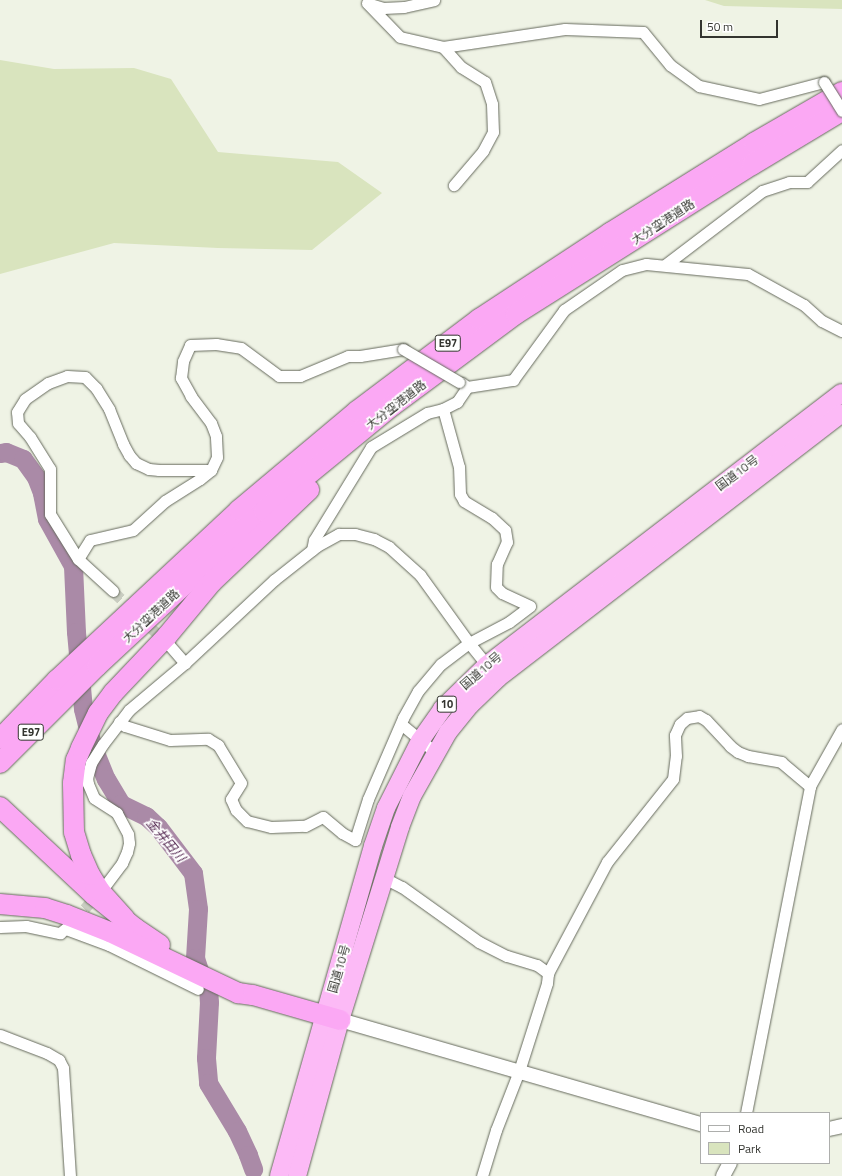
<!DOCTYPE html>
<html>
<head>
<meta charset="utf-8">
<style>
  body { margin:0 }
  #map { position:relative; width:842px; height:1176px; overflow:hidden; background:#eff3e5; font-family:"Titillium Web","Noto Sans JP",sans-serif }
  div>[style] { position:absolute }
  [style*='--x'] { left:calc(var(--x)*1px); top:calc(var(--y)*1px); width:calc(var(--w)*1px); rotate:calc(var(--a)*1deg) }
  .green>* { inset:0; background:#d9e4be }
  .river>* { height:19px; margin:-9.5px; padding:0 9.5px; transform-origin:9.5px; border-radius:9.5px; background:#aa8aa7 }
  .minor-tunnel>* { height:11px; margin-top:-5.5px; transform-origin:0; background:repeating-linear-gradient(90deg,#c9cdc1 0 11px,transparent 0 16.5px) }
  .roads { filter:drop-shadow(0 0 1px #666a5d) drop-shadow(0 0 1px #666a5d) }
  .minor>* { height:11px; margin:-5.5px; padding:0 5.5px; transform-origin:5.5px; border-radius:5.5px; background:#fff }
  .tertiary>* { height:14px; margin:-7px; padding:0 7px; transform-origin:7px; border-radius:7px; background:#fff }
  .trunk>* { height:18px; margin:-9px; padding:0 9px; transform-origin:9px; border-radius:9px; background:#fcbaf6 }
  .motorway>* { height:20px; margin:-10px; padding:0 10px; transform-origin:10px; border-radius:10px; background:#fba8f4 }
  .bridges { filter:drop-shadow(0 0 1px #666a5d) drop-shadow(0 0 1px #666a5d) }
  .minor-bridge>* { height:11px; margin:-5.5px; padding:0 5.5px; transform-origin:5.5px; border-radius:5.5px; background:#fff }
  span { translate:-50% -50%; white-space:nowrap; text-align:center; line-height:1.15; -webkit-text-stroke:3.5px #fff; paint-order:stroke }
  .shield-label span { padding:1px 3px; background:#fff; border:1px solid; border-radius:3px; -webkit-text-stroke-width:0 }
  .shield-label { font-size:11px; color:#33342f; font-weight:700 }
  .street-label { font-size:12px; color:#33342f }
  .water-label { font-size:13px; color:#562a53; font-style:italic }
  .legend { position:absolute; left:700px; top:1112px; width:130px; height:52px; box-sizing:border-box; background:#fff; border:1px solid #adaeac; margin:0; padding:5px 7px; list-style:none; font-size:12px; color:#33342f }
  .legend li { display:flex; align-items:center; gap:8px; height:20px }
  .legend b { width:20px; border:1px solid #adaeac }
  .scale { position:absolute; left:700px; top:20px; width:78px; height:18px; box-sizing:border-box; border:2px solid #33342f; border-top:0; padding-left:5px; font-size:12px; line-height:14px; white-space:nowrap; color:#33342f; -webkit-text-stroke:3px #fff; paint-order:stroke }
</style>
</head>
<body>
<div id="map">
  <div class="green">
    <div style="clip-path:polygon(705px 0,842px 0,842px 9px,724px 6px)"></div>
    <div style="clip-path:polygon(0 60px,54px 69px,134px 68px,171px 79px,218px 152px,338px 162px,382px 193px,312px 250px,218px 248px,114px 243px,0 274px)"></div>
  </div>
  <div class="river">
    <div style="--x:0;--y:453;--w:6;--a:-9"></div>
    <div style="--x:6;--y:452;--w:18;--a:22"></div>
    <div style="--x:23;--y:459;--w:22;--a:54"></div>
    <div style="--x:36;--y:477;--w:17;--a:69"></div>
    <div style="--x:42;--y:493;--w:26;--a:79"></div>
    <div style="--x:47;--y:519;--w:54;--a:61"></div>
    <div style="--x:73;--y:566;--w:66;--a:87.4"></div>
    <div style="--x:76;--y:632;--w:77;--a:84.8"></div>
    <div style="--x:83;--y:709;--w:37;--a:76"></div>
    <div style="--x:92;--y:745;--w:37;--a:68"></div>
    <div style="--x:106;--y:779;--w:29;--a:59"></div>
    <div style="--x:121;--y:804;--w:28;--a:26"></div>
    <div style="--x:146;--y:816;--w:16;--a:43"></div>
    <div style="--x:158;--y:827;--w:58;--a:52.7"></div>
    <div style="--x:193;--y:873;--w:36;--a:82"></div>
    <div style="--x:198;--y:909;--w:49;--a:93.5"></div>
    <div style="--x:195;--y:958;--w:16;--a:72"></div>
    <div style="--x:200;--y:973;--w:14;--a:56"></div>
    <div style="--x:208;--y:985;--w:17;--a:87"></div>
    <div style="--x:209;--y:1002;--w:56;--a:93.1"></div>
    <div style="--x:206;--y:1058;--w:25;--a:85"></div>
    <div style="--x:208;--y:1083;--w:56;--a:58.9"></div>
    <div style="--x:237;--y:1131;--w:26;--a:65"></div>
    <div style="--x:248;--y:1155;--w:15;--a:70"></div>
  </div>
  <div class="minor-tunnel">
    <div style="--x:113;--y:591;--w:75;--a:43.9"></div>
    <div style="--x:74;--y:921;--w:37;--a:-49"></div>
  </div>
  <div class="roads">
    <div class="minor">
      <div style="--x:367;--y:3;--w:47;--a:45.9"></div>
      <div style="--x:400;--y:37;--w:44;--a:13.1"></div>
      <div style="--x:443;--y:47;--w:27;--a:48"></div>
      <div style="--x:461;--y:67;--w:28;--a:32"></div>
      <div style="--x:485;--y:82;--w:23;--a:72"></div>
      <div style="--x:492;--y:104;--w:28;--a:88"></div>
      <div style="--x:493;--y:132;--w:21;--a:118"></div>
      <div style="--x:483;--y:151;--w:45;--a:130.5"></div>
      <div style="--x:370;--y:4;--w:14;--a:17"></div>
      <div style="--x:383;--y:8;--w:21;--a:-3"></div>
      <div style="--x:404;--y:7;--w:31;--a:-13"></div>
      <div style="--x:443;--y:47;--w:123;--a:-8.4"></div>
      <div style="--x:565;--y:29;--w:78;--a:2.2"></div>
      <div style="--x:643;--y:32;--w:43;--a:50.7"></div>
      <div style="--x:670;--y:65;--w:36;--a:36"></div>
      <div style="--x:699;--y:86;--w:61;--a:12.2"></div>
      <div style="--x:759;--y:99;--w:67;--a:-14.7"></div>
      <div style="--x:665;--y:265;--w:122;--a:-37.3"></div>
      <div style="--x:762;--y:191;--w:28;--a:-18"></div>
      <div style="--x:789;--y:182;--w:18;--a:0"></div>
      <div style="--x:807;--y:182;--w:47;--a:-42.4"></div>
      <div style="--x:462;--y:383;--w:6;--a:39"></div>
      <div style="--x:467;--y:387;--w:47;--a:-8.7"></div>
      <div style="--x:513;--y:380;--w:87;--a:-53.9"></div>
      <div style="--x:564;--y:310;--w:70;--a:-34.6"></div>
      <div style="--x:622;--y:270;--w:25;--a:-14"></div>
      <div style="--x:646;--y:264;--w:102;--a:5.6"></div>
      <div style="--x:748;--y:274;--w:64;--a:29"></div>
      <div style="--x:804;--y:305;--w:24;--a:42"></div>
      <div style="--x:822;--y:321;--w:22;--a:27"></div>
      <div style="--x:312;--y:550;--w:10;--a:-79"></div>
      <div style="--x:314;--y:540;--w:109;--a:-58.5"></div>
      <div style="--x:371;--y:447;--w:66;--a:-31.3"></div>
      <div style="--x:427;--y:413;--w:16;--a:-14"></div>
      <div style="--x:78;--y:559;--w:22;--a:-58"></div>
      <div style="--x:90;--y:540;--w:44;--a:-13.1"></div>
      <div style="--x:133;--y:530;--w:43;--a:-42.2"></div>
      <div style="--x:165;--y:501;--w:41;--a:-32.2"></div>
      <div style="--x:200;--y:479;--w:14;--a:-39"></div>
      <div style="--x:211;--y:470;--w:14;--a:-65"></div>
      <div style="--x:217;--y:457;--w:21;--a:-93"></div>
      <div style="--x:216;--y:436;--w:14;--a:-111"></div>
      <div style="--x:211;--y:423;--w:34;--a:-127"></div>
      <div style="--x:191;--y:396;--w:21;--a:-119"></div>
      <div style="--x:181;--y:378;--w:17;--a:-83"></div>
      <div style="--x:183;--y:361;--w:17;--a:-66"></div>
      <div style="--x:190;--y:345;--w:26;--a:-2"></div>
      <div style="--x:216;--y:344;--w:25;--a:9"></div>
      <div style="--x:241;--y:348;--w:47;--a:36.4"></div>
      <div style="--x:279;--y:376;--w:21;--a:0"></div>
      <div style="--x:300;--y:376;--w:52;--a:-22.6"></div>
      <div style="--x:348;--y:356;--w:12;--a:0"></div>
      <div style="--x:360;--y:356;--w:44;--a:-9.2"></div>
      <div style="--x:113;--y:591;--w:47;--a:-137.6"></div>
      <div style="--x:78;--y:559;--w:53;--a:-121.9"></div>
      <div style="--x:50;--y:514;--w:45;--a:-90"></div>
      <div style="--x:50;--y:469;--w:38;--a:-122"></div>
      <div style="--x:30;--y:437;--w:18;--a:-131"></div>
      <div style="--x:18;--y:423;--w:11;--a:-95"></div>
      <div style="--x:17;--y:412;--w:15;--a:-58"></div>
      <div style="--x:25;--y:399;--w:28;--a:-35"></div>
      <div style="--x:48;--y:383;--w:20;--a:-20"></div>
      <div style="--x:67;--y:376;--w:18;--a:3"></div>
      <div style="--x:85;--y:377;--w:16;--a:45"></div>
      <div style="--x:96;--y:388;--w:25;--a:58"></div>
      <div style="--x:109;--y:409;--w:38;--a:68"></div>
      <div style="--x:123;--y:444;--w:13;--a:61"></div>
      <div style="--x:129;--y:455;--w:11;--a:49"></div>
      <div style="--x:136;--y:463;--w:14;--a:25"></div>
      <div style="--x:149;--y:469;--w:10;--a:6"></div>
      <div style="--x:159;--y:470;--w:52;--a:0"></div>
      <div style="--x:170;--y:646;--w:23;--a:49"></div>
      <div style="--x:119;--y:722;--w:7;--a:34"></div>
      <div style="--x:125;--y:726;--w:47;--a:17.3"></div>
      <div style="--x:170;--y:740;--w:38;--a:-2"></div>
      <div style="--x:208;--y:739;--w:12;--a:31"></div>
      <div style="--x:218;--y:745;--w:44;--a:58.8"></div>
      <div style="--x:241;--y:783;--w:19;--a:122"></div>
      <div style="--x:231;--y:799;--w:12;--a:66"></div>
      <div style="--x:236;--y:810;--w:16;--a:45"></div>
      <div style="--x:247;--y:821;--w:25;--a:14"></div>
      <div style="--x:271;--y:827;--w:34;--a:-2"></div>
      <div style="--x:305;--y:826;--w:20;--a:-27"></div>
      <div style="--x:323;--y:817;--w:25;--a:40"></div>
      <div style="--x:342;--y:833;--w:15;--a:28"></div>
      <div style="--x:355;--y:840;--w:43;--a:-72.4"></div>
      <div style="--x:368;--y:799;--w:88;--a:-66.6"></div>
      <div style="--x:403;--y:718;--w:31;--a:-61"></div>
      <div style="--x:418;--y:691;--w:35;--a:-50"></div>
      <div style="--x:441;--y:664;--w:35;--a:-37"></div>
      <div style="--x:469;--y:643;--w:45;--a:-27.7"></div>
      <div style="--x:509;--y:622;--w:26;--a:-37"></div>
      <div style="--x:530;--y:606;--w:31;--a:-155"></div>
      <div style="--x:502;--y:593;--w:8;--a:-135"></div>
      <div style="--x:496;--y:587;--w:23;--a:-88"></div>
      <div style="--x:497;--y:564;--w:24;--a:-66"></div>
      <div style="--x:507;--y:542;--w:12;--a:-99"></div>
      <div style="--x:505;--y:530;--w:18;--a:-137"></div>
      <div style="--x:492;--y:518;--w:33;--a:-149"></div>
      <div style="--x:464;--y:501;--w:8;--a:-120"></div>
      <div style="--x:460;--y:494;--w:27;--a:-92"></div>
      <div style="--x:459;--y:467;--w:60;--a:-105.4"></div>
      <div style="--x:443;--y:409;--w:16;--a:-27"></div>
      <div style="--x:457;--y:402;--w:18;--a:-56"></div>
      <div style="--x:401;--y:724;--w:44;--a:39.5"></div>
      <div style="--x:384;--y:878;--w:20;--a:27"></div>
      <div style="--x:402;--y:887;--w:95;--a:35.5"></div>
      <div style="--x:479;--y:942;--w:31;--a:27"></div>
      <div style="--x:507;--y:956;--w:31;--a:17"></div>
      <div style="--x:537;--y:965;--w:14;--a:36"></div>
      <div style="--x:104;--y:887;--w:30;--a:-53"></div>
      <div style="--x:122;--y:863;--w:12;--a:-66"></div>
      <div style="--x:127;--y:852;--w:9;--a:-77"></div>
      <div style="--x:129;--y:843;--w:9;--a:-96"></div>
      <div style="--x:128;--y:834;--w:24;--a:-118"></div>
      <div style="--x:117;--y:813;--w:27;--a:-147"></div>
      <div style="--x:94;--y:798;--w:15;--a:-113"></div>
      <div style="--x:88;--y:784;--w:6;--a:-99"></div>
      <div style="--x:87;--y:778;--w:16;--a:-75"></div>
      <div style="--x:91;--y:763;--w:22;--a:-58"></div>
      <div style="--x:103;--y:744;--w:43;--a:-52.6"></div>
      <div style="--x:129;--y:710;--w:73;--a:-40"></div>
      <div style="--x:185;--y:663;--w:122;--a:-43"></div>
      <div style="--x:274;--y:580;--w:55;--a:-38.3"></div>
      <div style="--x:317;--y:546;--w:25;--a:-29"></div>
      <div style="--x:339;--y:534;--w:16;--a:0"></div>
      <div style="--x:355;--y:534;--w:20;--a:15"></div>
      <div style="--x:374;--y:539;--w:17;--a:28"></div>
      <div style="--x:389;--y:547;--w:42;--a:42.1"></div>
      <div style="--x:420;--y:575;--w:84;--a:54.2"></div>
      <div style="--x:469;--y:643;--w:35;--a:51"></div>
      <div style="--x:0;--y:927;--w:26;--a:-2"></div>
      <div style="--x:26;--y:926;--w:35;--a:12"></div>
      <div style="--x:60;--y:933;--w:13;--a:-39"></div>
      <div style="--x:66;--y:929;--w:46;--a:20.4"></div>
      <div style="--x:109;--y:945;--w:99;--a:26.3"></div>
      <div style="--x:0;--y:1035;--w:50;--a:21"></div>
      <div style="--x:47;--y:1053;--w:14;--a:30"></div>
      <div style="--x:59;--y:1060;--w:9;--a:63"></div>
      <div style="--x:63;--y:1068;--w:108;--a:86.3"></div>
      <div style="--x:746;--y:1113;--w:333;--a:-78.9"></div>
      <div style="--x:810;--y:786;--w:65;--a:-60.7"></div>
      <div style="--x:482;--y:1176;--w:48;--a:-73.1"></div>
      <div style="--x:496;--y:1130;--w:63;--a:-68.7"></div>
      <div style="--x:519;--y:1071;--w:92;--a:-72.3"></div>
      <div style="--x:547;--y:983;--w:10;--a:-84"></div>
      <div style="--x:548;--y:973;--w:126;--a:-62"></div>
      <div style="--x:607;--y:862;--w:106;--a:-51.5"></div>
      <div style="--x:673;--y:779;--w:23;--a:-83"></div>
      <div style="--x:676;--y:756;--w:21;--a:-93"></div>
      <div style="--x:675;--y:735;--w:12;--a:-66"></div>
      <div style="--x:680;--y:724;--w:9;--a:-41"></div>
      <div style="--x:687;--y:718;--w:12;--a:-9"></div>
      <div style="--x:699;--y:716;--w:8;--a:30"></div>
      <div style="--x:706;--y:720;--w:35;--a:47"></div>
      <div style="--x:730;--y:746;--w:10;--a:37"></div>
      <div style="--x:738;--y:752;--w:11;--a:22"></div>
      <div style="--x:748;--y:756;--w:34;--a:10"></div>
      <div style="--x:781;--y:762;--w:38;--a:40"></div>
    </div>
    <div class="tertiary">
      <div style="--x:340;--y:1020;--w:376;--a:16.1"></div>
      <div style="--x:829;--y:1129;--w:13;--a:-13"></div>
      <div style="--x:723;--y:1176;--w:15;--a:-62"></div>
    </div>
    <div class="trunk">
      <div style="--x:279;--y:1176;--w:343;--a:-74.1"></div>
      <div style="--x:373;--y:846;--w:40;--a:-71.1"></div>
      <div style="--x:386;--y:808;--w:75;--a:-63.1"></div>
      <div style="--x:420;--y:741;--w:39;--a:-55"></div>
      <div style="--x:442;--y:709;--w:63;--a:-44.4"></div>
      <div style="--x:487;--y:665;--w:447;--a:-37.5"></div>
      <div style="--x:297;--y:1176;--w:162;--a:-74.6"></div>
      <div style="--x:340;--y:1020;--w:202;--a:-72.7"></div>
      <div style="--x:400;--y:827;--w:33;--a:-69"></div>
      <div style="--x:412;--y:796;--w:73;--a:-60.6"></div>
      <div style="--x:448;--y:732;--w:35;--a:-51"></div>
      <div style="--x:470;--y:705;--w:39;--a:-44"></div>
      <div style="--x:498;--y:678;--w:434;--a:-37.6"></div>
    </div>
    <div class="motorway">
      <div style="--x:0;--y:739;--w:82;--a:-46"></div>
      <div style="--x:57;--y:680;--w:249;--a:-43"></div>
      <div style="--x:239;--y:510;--w:154;--a:-40"></div>
      <div style="--x:357;--y:411;--w:153;--a:-37"></div>
      <div style="--x:479;--y:319;--w:157;--a:-33.3"></div>
      <div style="--x:610;--y:233;--w:170;--a:-32"></div>
      <div style="--x:754;--y:143;--w:102;--a:-30.1"></div>
      <div style="--x:0;--y:763;--w:137;--a:-45"></div>
      <div style="--x:97;--y:666;--w:228;--a:-42.9"></div>
      <div style="--x:264;--y:511;--w:166;--a:-39.4"></div>
      <div style="--x:392;--y:406;--w:154;--a:-36.6"></div>
      <div style="--x:516;--y:314;--w:279;--a:-32.3"></div>
      <div style="--x:752;--y:165;--w:105;--a:-31"></div>
      <div style="--x:0;--y:807;--w:129;--a:43.1"></div>
      <div style="--x:94;--y:895;--w:53;--a:38.8"></div>
      <div style="--x:135;--y:928;--w:30;--a:34"></div>
      <div style="--x:0;--y:904;--w:45;--a:5.1"></div>
      <div style="--x:45;--y:908;--w:23;--a:18"></div>
      <div style="--x:67;--y:915;--w:46;--a:21.6"></div>
      <div style="--x:110;--y:932;--w:142;--a:25.5"></div>
      <div style="--x:238;--y:993;--w:15;--a:8"></div>
      <div style="--x:253;--y:995;--w:91;--a:16"></div>
      <div style="--x:125;--y:919;--w:38;--a:-132"></div>
      <div style="--x:100;--y:891;--w:19;--a:-122"></div>
      <div style="--x:90;--y:875;--w:22;--a:-114"></div>
      <div style="--x:81;--y:855;--w:24;--a:-107"></div>
      <div style="--x:74;--y:832;--w:49;--a:-91.2"></div>
      <div style="--x:73;--y:783;--w:23;--a:-83"></div>
      <div style="--x:76;--y:760;--w:13;--a:-67"></div>
      <div style="--x:81;--y:748;--w:39;--a:-64"></div>
      <div style="--x:98;--y:713;--w:25;--a:-53"></div>
      <div style="--x:113;--y:693;--w:79;--a:-46.5"></div>
      <div style="--x:167;--y:636;--w:70;--a:-50.2"></div>
      <div style="--x:212;--y:582;--w:134;--a:-43.5"></div>
    </div>
  </div>
  <div class="bridges">
    <div class="minor-bridge">
      <div style="--x:824;--y:82;--w:34;--a:58"></div>
      <div style="--x:403;--y:349;--w:65;--a:30.5"></div>
    </div>
  </div>
  <div class="shield-label">
    <span style="left:448px;top:343px">E97</span>
    <span style="left:447px;top:704px">10</span>
    <span style="left:31px;top:732px">E97</span>
  </div>
  <div class="street-label">
    <span style="left:663px;top:222px;rotate:-33deg">大分空港道路</span>
    <span style="left:396px;top:405px;rotate:-38deg">大分空港道路</span>
    <span style="left:737px;top:473px;rotate:-37deg">国道10号</span>
    <span style="left:151px;top:616px;rotate:-43deg">大分空港道路</span>
    <span style="left:481px;top:671px;rotate:-41deg">国道10号</span>
    <span style="left:339px;top:969px;rotate:-74deg">国道10号</span>
  </div>
  <div class="water-label">
    <span style="left:166px;top:840px;rotate:50deg">金井田川</span>
  </div>
  <ul class="legend">
  <li><b style="height:5px;background:#fff"></b>Road</li>
  <li><b style="height:11px;background:#d9e4be"></b>Park</li>
  </ul>
  <div class="scale">50 m</div>
</div>
</body>
</html>
